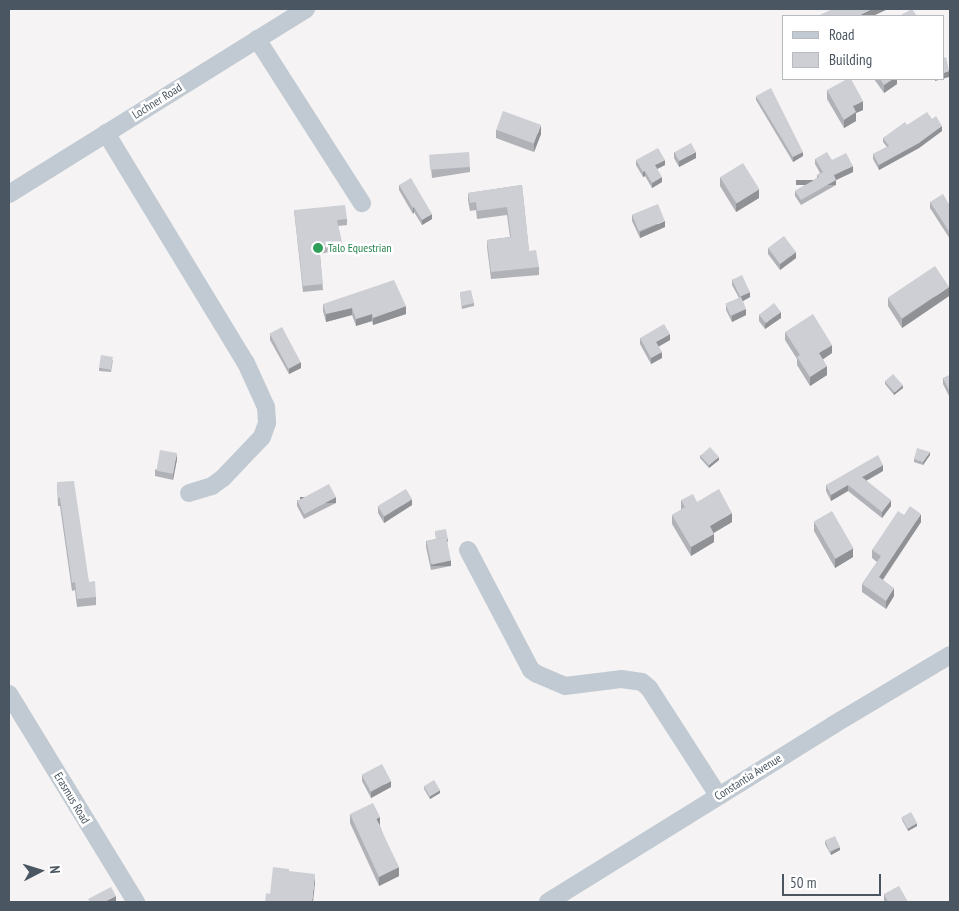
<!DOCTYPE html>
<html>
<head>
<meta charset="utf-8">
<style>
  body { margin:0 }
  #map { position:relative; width:959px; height:911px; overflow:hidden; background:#f5f3f3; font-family:"PT Sans Narrow",sans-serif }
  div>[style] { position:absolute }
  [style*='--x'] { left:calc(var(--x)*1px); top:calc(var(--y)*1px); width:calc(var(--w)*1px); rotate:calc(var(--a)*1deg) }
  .minor>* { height:18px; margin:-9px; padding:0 9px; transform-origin:9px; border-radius:9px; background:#c1cad2 }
  .wall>* { inset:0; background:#b0b2b7 }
  .shaded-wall>* { inset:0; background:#909195; transform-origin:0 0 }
  .building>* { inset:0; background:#cdcfd5; transform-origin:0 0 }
  .dots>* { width:14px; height:14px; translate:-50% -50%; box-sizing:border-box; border:2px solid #fff; border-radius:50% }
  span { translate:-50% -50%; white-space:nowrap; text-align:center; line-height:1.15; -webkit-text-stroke:5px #fff; paint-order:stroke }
  .street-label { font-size:12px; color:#4a5661 }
  .leisure-label { font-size:12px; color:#27864d }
  .left { translate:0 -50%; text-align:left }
  .frame { position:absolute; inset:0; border:10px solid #4a5661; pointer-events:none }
  .legend { position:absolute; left:782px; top:15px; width:162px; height:65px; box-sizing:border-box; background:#fff; border:1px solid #b7bbc0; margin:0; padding:6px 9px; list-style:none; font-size:15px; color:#4a5661 }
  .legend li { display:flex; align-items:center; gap:10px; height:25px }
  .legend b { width:25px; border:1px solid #b7bbc0 }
  .north { position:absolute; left:15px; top:846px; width:50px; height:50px; -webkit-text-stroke:4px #fff; paint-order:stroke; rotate:85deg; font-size:14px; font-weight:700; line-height:20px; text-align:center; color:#4a5661 }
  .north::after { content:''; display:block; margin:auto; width:18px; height:22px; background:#4a5661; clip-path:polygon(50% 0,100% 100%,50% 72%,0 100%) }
  .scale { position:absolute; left:782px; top:874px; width:99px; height:22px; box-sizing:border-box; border:2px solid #4a5661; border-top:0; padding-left:6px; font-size:15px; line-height:18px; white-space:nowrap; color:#4a5661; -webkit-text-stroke:4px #fff; paint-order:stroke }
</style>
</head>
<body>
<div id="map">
  <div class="minor">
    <div style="--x:257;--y:39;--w:195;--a:57.4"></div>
    <div style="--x:106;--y:133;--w:269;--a:58.7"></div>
    <div style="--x:246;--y:363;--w:48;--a:65.6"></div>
    <div style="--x:266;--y:407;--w:16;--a:86"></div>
    <div style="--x:267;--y:423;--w:15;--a:110"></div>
    <div style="--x:262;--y:437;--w:57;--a:133.6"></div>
    <div style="--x:223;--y:478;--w:14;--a:144"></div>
    <div style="--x:212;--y:486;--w:24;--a:163"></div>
    <div style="--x:9;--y:194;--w:350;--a:-31.9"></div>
    <div style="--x:468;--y:550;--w:136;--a:62.3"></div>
    <div style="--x:531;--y:670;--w:7;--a:34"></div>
    <div style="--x:537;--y:674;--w:30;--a:23"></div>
    <div style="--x:565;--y:686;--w:56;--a:-7.1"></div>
    <div style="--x:621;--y:679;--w:21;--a:8"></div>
    <div style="--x:642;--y:682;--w:9;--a:41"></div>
    <div style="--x:649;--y:688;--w:127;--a:57.2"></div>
    <div style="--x:9;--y:694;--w:244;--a:58.6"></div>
    <div style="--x:548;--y:902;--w:335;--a:-31.8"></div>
    <div style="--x:833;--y:725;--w:136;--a:-30.9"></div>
  </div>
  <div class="wall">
    <div style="clip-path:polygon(874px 79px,897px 79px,897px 84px,884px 93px)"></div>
    <div style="clip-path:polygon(827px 90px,863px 110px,856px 113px,856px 121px,844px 128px,827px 99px)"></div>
    <div style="clip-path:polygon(756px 96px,803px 156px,793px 162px,756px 100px)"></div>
    <div style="clip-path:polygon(932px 119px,942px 131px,919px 148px,879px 170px,873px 159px,873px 154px,887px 147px,883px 142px,883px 138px,907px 125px)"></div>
    <div style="clip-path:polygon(496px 130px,541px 134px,534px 152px,496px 138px)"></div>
    <div style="clip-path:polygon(674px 152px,696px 158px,679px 167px,674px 158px)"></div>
    <div style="clip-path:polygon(430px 159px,470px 167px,470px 172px,432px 178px)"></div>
    <div style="clip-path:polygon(815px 159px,832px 160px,853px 172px,836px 180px,836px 185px,801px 205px,795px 196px,795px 191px,817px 178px,817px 175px,820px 173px,815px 164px)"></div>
    <div style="clip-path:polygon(636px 160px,665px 165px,657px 169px,662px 182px,652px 188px,645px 176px,643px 177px,636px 165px)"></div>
    <div style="clip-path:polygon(720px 177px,759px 198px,736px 212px,720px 186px)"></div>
    <div style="clip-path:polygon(399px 185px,432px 219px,422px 225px,414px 212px,413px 214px,399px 190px)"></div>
    <div style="clip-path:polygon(522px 185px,529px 251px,539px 267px,539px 275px,491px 279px,487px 247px,487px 240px,510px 237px,507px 215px,477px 219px,476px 210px,470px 211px,468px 200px,468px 193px)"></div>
    <div style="clip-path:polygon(930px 202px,950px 206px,950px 239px,930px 208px)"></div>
    <div style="clip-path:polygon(294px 210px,347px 219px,347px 225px,338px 226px,342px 243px,342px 249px,320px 254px,323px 290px,303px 292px)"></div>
    <div style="clip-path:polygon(632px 215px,665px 227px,640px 238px,632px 221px)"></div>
    <div style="clip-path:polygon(768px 248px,796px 258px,780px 270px,768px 254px)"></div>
    <div style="clip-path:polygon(732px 279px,750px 297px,743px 301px,746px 315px,732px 322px,726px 310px,726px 304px,739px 298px,732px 285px)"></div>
    <div style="clip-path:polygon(460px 292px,474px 303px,474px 306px,462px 309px)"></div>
    <div style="clip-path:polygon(949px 296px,902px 328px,888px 306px,888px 298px)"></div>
    <div style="clip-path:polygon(323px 304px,406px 314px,373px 325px,372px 321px,356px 326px,352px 315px,326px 322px,323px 311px)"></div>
    <div style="clip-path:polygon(759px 315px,781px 318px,765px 329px,759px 321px)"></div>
    <div style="clip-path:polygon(785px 332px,832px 353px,823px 359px,827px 375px,810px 386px,797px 365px,797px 359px,785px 340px)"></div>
    <div style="clip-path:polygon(270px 334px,301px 368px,289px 374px,270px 340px)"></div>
    <div style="clip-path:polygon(640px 338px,670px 340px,658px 347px,662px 358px,651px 364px,640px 344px)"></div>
    <div style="clip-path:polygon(113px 360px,111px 372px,99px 371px,99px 368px)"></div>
    <div style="clip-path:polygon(950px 375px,950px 398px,943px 384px,943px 378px)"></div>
    <div style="clip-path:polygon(885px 381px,903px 388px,894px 395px,885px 384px)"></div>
    <div style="clip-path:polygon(700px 455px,719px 460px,709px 468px,700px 458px)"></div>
    <div style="clip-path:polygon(930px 455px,923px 465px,914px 462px,914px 459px)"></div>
    <div style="clip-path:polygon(177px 459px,173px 480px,155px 476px,155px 470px)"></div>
    <div style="clip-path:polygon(883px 471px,866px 481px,891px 506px,882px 518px,848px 491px,831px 501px,826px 491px,826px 485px)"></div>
    <div style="clip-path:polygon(57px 482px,89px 582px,96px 597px,96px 605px,77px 607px,75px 590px,72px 591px,60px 506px,58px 506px)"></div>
    <div style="clip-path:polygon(297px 500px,336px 503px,304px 519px,297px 506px)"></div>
    <div style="clip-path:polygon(681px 500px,697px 502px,732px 522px,714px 533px,714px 542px,691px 556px,672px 524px,672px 515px,681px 510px)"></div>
    <div style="clip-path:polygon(412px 505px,384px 523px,378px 513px,378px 507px)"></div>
    <div style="clip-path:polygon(904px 515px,921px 522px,883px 580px,894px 596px,886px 609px,862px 592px,862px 584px,877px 562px,872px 558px,872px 550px)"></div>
    <div style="clip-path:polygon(814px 522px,853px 557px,835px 568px,814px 531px)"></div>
    <div style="clip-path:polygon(435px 531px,448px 539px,448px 542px,447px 542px,451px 566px,431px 570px,426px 547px,426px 541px,436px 539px)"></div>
    <div style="clip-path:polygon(362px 775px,391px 787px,371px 798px,362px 781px)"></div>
    <div style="clip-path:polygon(424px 786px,440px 793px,430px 799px,424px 789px)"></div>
    <div style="clip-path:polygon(350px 814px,380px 826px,399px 876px,379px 886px,350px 823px)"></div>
    <div style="clip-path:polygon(902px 818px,917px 826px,908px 831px,902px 820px)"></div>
    <div style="clip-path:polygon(825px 841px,840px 850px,831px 855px,825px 844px)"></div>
    <div style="clip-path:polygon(884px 894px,908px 902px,885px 902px,884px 900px)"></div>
  </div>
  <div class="shaded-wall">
    <div style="clip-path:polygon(872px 9px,888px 9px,873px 16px,858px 16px)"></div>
    <div style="clip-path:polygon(949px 71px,949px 77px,935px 81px,935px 79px,943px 79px,943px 73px)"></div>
    <div style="clip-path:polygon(893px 79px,897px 79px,897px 84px,884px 93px,884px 85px)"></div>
    <div style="clip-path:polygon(863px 101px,863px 110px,856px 113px,856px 121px,844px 128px,844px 120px,853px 106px)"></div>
    <div style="clip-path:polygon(541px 125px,541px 134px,534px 152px,534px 143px)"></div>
    <div style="clip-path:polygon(942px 126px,942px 131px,919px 148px,879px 170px,879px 165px)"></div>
    <div style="clip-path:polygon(696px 152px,696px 158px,679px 167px,679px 161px)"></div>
    <div style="clip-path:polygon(803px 152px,803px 156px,793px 162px,793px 157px)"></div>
    <div style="clip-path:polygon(665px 160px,665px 165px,655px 170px,655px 165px)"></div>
    <div style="clip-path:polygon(853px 166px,853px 172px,834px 181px,834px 175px)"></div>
    <div style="clip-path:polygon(645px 171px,645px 176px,643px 177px,643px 172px)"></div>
    <div style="clip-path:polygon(662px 177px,662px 182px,652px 188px,652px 183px)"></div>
    <div style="left:836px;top:180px;width:5px;height:40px;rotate:90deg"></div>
    <div style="clip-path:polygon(759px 189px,759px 198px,736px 212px,736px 203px)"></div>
    <div style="clip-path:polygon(414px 207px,414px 212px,413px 214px,413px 208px)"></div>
    <div style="clip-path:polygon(432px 214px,432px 219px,422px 225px,422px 220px)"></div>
    <div style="clip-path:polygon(665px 221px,665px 227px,640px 238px,640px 232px)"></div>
    <div style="clip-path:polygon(796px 252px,796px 258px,780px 270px,780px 264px)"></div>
    <div style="clip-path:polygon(949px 287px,949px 296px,902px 328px,902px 319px)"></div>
    <div style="clip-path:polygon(750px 292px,750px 297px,741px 302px,741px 296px)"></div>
    <div style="clip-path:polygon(406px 306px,406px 314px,373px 325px,373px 318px)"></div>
    <div style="clip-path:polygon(352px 308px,352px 315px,326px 322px,326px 314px)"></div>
    <div style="clip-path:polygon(746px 309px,746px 315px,732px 322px,732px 316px)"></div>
    <div style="clip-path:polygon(781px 312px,781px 318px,765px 329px,765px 323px)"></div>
    <div style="clip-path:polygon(372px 314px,372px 321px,356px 326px,356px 319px)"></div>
    <div style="clip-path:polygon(670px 334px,670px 340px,656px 348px,656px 342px)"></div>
    <div style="clip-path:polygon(832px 345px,832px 353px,819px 362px,819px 353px)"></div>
    <div style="clip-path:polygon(662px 352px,662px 358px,651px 364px,651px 358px)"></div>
    <div style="clip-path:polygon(301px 362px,301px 368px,289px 374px,289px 368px)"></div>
    <div style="clip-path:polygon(827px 366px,827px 375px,810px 386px,810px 377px)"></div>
    <div style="clip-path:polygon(903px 385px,903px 388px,894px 395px,894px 392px)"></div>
    <div style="clip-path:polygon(930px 452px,930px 455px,923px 465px,923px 462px)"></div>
    <div style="clip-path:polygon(177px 453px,177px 459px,173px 480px,173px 474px)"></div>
    <div style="clip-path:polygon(719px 457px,719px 460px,709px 468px,709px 465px)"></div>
    <div style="clip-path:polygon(883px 465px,883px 471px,862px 483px,862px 477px)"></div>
    <div style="clip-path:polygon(848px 485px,848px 491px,831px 501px,831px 495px)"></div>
    <div style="left:336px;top:497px;width:6px;height:36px;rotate:90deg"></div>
    <div style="clip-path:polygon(412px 499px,412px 505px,384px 523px,384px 517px)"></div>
    <div style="clip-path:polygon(891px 500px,891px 506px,882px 518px,882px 512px)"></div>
    <div style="clip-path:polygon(732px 513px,732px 522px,710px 535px,710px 526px)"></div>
    <div style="clip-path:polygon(921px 514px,921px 522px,879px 585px,879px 577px)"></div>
    <div style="clip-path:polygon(714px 534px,714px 542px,691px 556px,691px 547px)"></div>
    <div style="clip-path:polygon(853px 548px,853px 557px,835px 568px,835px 559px)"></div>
    <div style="left:451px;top:560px;width:6px;height:20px;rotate:90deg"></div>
    <div style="clip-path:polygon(894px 588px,894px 596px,886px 609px,886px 601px)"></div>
    <div style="clip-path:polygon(391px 781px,391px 787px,371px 798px,371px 792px)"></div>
    <div style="clip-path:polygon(440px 790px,440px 793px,430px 799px,430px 796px)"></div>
    <div style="clip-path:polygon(380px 817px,380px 826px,376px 819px)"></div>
    <div style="clip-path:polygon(917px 823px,917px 826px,908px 831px,908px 828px)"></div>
    <div style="clip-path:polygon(840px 847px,840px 850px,831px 855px,831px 852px)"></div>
    <div style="clip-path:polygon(399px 867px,399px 876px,379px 886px,379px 877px)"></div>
    <div style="clip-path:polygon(315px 874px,315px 883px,313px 902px,312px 902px)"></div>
    <div style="clip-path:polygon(116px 896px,116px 902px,104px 902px)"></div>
  </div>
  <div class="building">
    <div style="clip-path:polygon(832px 9px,872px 9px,858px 16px,818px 16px)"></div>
    <div style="clip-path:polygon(912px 9px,917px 16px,902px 16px,901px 15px)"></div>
    <div style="clip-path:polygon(946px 57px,949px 71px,943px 73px,943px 58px)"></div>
    <div style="clip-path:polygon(847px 79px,851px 79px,863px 101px,853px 106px,856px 112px,844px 120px,827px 90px)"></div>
    <div style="clip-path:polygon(880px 79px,893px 79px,884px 85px)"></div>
    <div style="clip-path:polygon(771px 88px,803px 152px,793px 157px,756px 96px)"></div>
    <div style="left:503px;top:111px;width:40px;height:20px;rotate:20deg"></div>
    <div style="clip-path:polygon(927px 112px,932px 119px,936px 116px,942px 126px,919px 143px,879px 165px,873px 154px,889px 146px,883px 138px,905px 122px,907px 125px)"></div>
    <div style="left:691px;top:143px;width:10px;height:19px;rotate:61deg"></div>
    <div style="clip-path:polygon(658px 148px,665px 160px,655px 165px,662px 177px,652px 183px,645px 171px,643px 172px,636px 160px)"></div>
    <div style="left:469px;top:152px;width:15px;height:40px;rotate:86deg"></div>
    <div style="clip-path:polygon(827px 152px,832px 160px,846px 153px,853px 166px,834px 175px,836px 180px,801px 200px,795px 191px,819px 177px,817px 175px,823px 172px,815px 159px)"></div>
    <div style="left:743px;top:163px;width:31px;height:27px;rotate:58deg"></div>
    <div style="clip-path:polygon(411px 178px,432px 214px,422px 220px,414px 207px,413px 208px,399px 185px)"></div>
    <div style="clip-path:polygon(522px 185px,529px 251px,536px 250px,539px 267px,491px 272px,487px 240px,511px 237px,507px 207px,477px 211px,476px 202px,470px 203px,468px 193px)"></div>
    <div style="clip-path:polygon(943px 194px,950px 206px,950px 233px,930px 202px)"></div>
    <div style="left:658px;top:204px;width:18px;height:28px;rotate:68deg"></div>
    <div style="clip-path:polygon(345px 205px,347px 219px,337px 220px,342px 243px,319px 248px,323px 284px,303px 286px,294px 210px)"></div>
    <div style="left:784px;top:236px;width:20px;height:20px;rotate:53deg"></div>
    <div style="left:935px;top:266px;width:25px;height:57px;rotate:56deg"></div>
    <div style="left:742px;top:275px;width:19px;height:11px;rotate:65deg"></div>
    <div style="clip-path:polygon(394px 280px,406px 306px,373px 318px,372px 314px,356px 319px,352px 308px,326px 314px,323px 304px)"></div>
    <div style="clip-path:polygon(471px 290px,474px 303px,462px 306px,460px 292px)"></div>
    <div style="left:741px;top:297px;width:13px;height:17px;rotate:67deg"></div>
    <div style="left:774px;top:303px;width:11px;height:19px;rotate:52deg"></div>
    <div style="clip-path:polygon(813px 314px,832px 345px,819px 353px,827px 366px,810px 377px,797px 357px,800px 355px,785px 332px)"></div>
    <div style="clip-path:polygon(664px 324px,670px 334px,656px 342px,662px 352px,651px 358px,640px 338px)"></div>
    <div style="left:282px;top:327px;width:40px;height:14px;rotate:62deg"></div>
    <div style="left:101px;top:355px;width:12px;height:13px;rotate:9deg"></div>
    <div style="left:893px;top:374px;width:15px;height:11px;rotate:48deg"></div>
    <div style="clip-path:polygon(950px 375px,950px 392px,943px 378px)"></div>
    <div style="left:710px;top:447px;width:13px;height:13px;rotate:48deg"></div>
    <div style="clip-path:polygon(917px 448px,930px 452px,923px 462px,914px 459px)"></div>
    <div style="left:160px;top:450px;width:17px;height:21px;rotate:10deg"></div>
    <div style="clip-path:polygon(878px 455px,883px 465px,862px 477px,891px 500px,882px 512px,848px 485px,831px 495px,826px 485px)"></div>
    <div style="clip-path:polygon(74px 481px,89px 582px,95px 581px,96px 597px,77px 599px,75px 582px,72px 583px,60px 498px,58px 498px,57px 482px)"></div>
    <div style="left:329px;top:484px;width:15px;height:36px;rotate:62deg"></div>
    <div style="left:406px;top:489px;width:12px;height:33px;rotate:59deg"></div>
    <div style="clip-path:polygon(719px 489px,732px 513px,710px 526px,714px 534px,691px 547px,672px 515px,685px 507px,681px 500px,693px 494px,697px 502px)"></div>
    <div style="clip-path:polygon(910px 506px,921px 514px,879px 577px,894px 588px,886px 601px,862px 584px,881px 556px,872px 550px,898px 511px,904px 515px)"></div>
    <div style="left:832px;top:511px;width:43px;height:21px;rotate:60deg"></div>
    <div style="clip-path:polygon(446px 529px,448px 539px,446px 539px,446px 537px,436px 539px,435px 531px)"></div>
    <div style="left:446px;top:537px;width:24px;height:20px;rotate:78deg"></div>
    <div style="left:382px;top:764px;width:19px;height:23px;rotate:62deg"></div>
    <div style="left:434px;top:780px;width:12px;height:12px;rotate:59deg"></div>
    <div style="clip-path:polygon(373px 803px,380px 817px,376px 819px,399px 867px,379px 877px,350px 814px)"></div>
    <div style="left:911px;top:812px;width:13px;height:11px;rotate:61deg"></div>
    <div style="left:835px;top:836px;width:12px;height:11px;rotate:66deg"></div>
    <div style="clip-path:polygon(273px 867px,289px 869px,289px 871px,315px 874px,312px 902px,265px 902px,266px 893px,270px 894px)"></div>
    <div style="clip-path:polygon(899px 886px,908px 902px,888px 902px,884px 894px)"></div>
    <div style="clip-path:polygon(111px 887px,116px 896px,104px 902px,90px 902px,88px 899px)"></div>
  </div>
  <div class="dots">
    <div style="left:318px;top:248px;background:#2e9e5b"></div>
  </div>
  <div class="street-label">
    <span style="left:157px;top:101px;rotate:-32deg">Lochner Road</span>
    <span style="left:748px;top:777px;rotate:-32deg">Constantia Avenue</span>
    <span style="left:72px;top:798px;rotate:59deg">Erasmus Road</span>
  </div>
  <div class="leisure-label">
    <span class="left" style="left:328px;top:248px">Talo Equestrian</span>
  </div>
  <div class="frame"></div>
  <ul class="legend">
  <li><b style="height:6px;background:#c1cad2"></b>Road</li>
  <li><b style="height:14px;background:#cdcfd5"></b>Building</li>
  </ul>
  <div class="north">N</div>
  <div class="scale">50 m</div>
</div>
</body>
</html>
